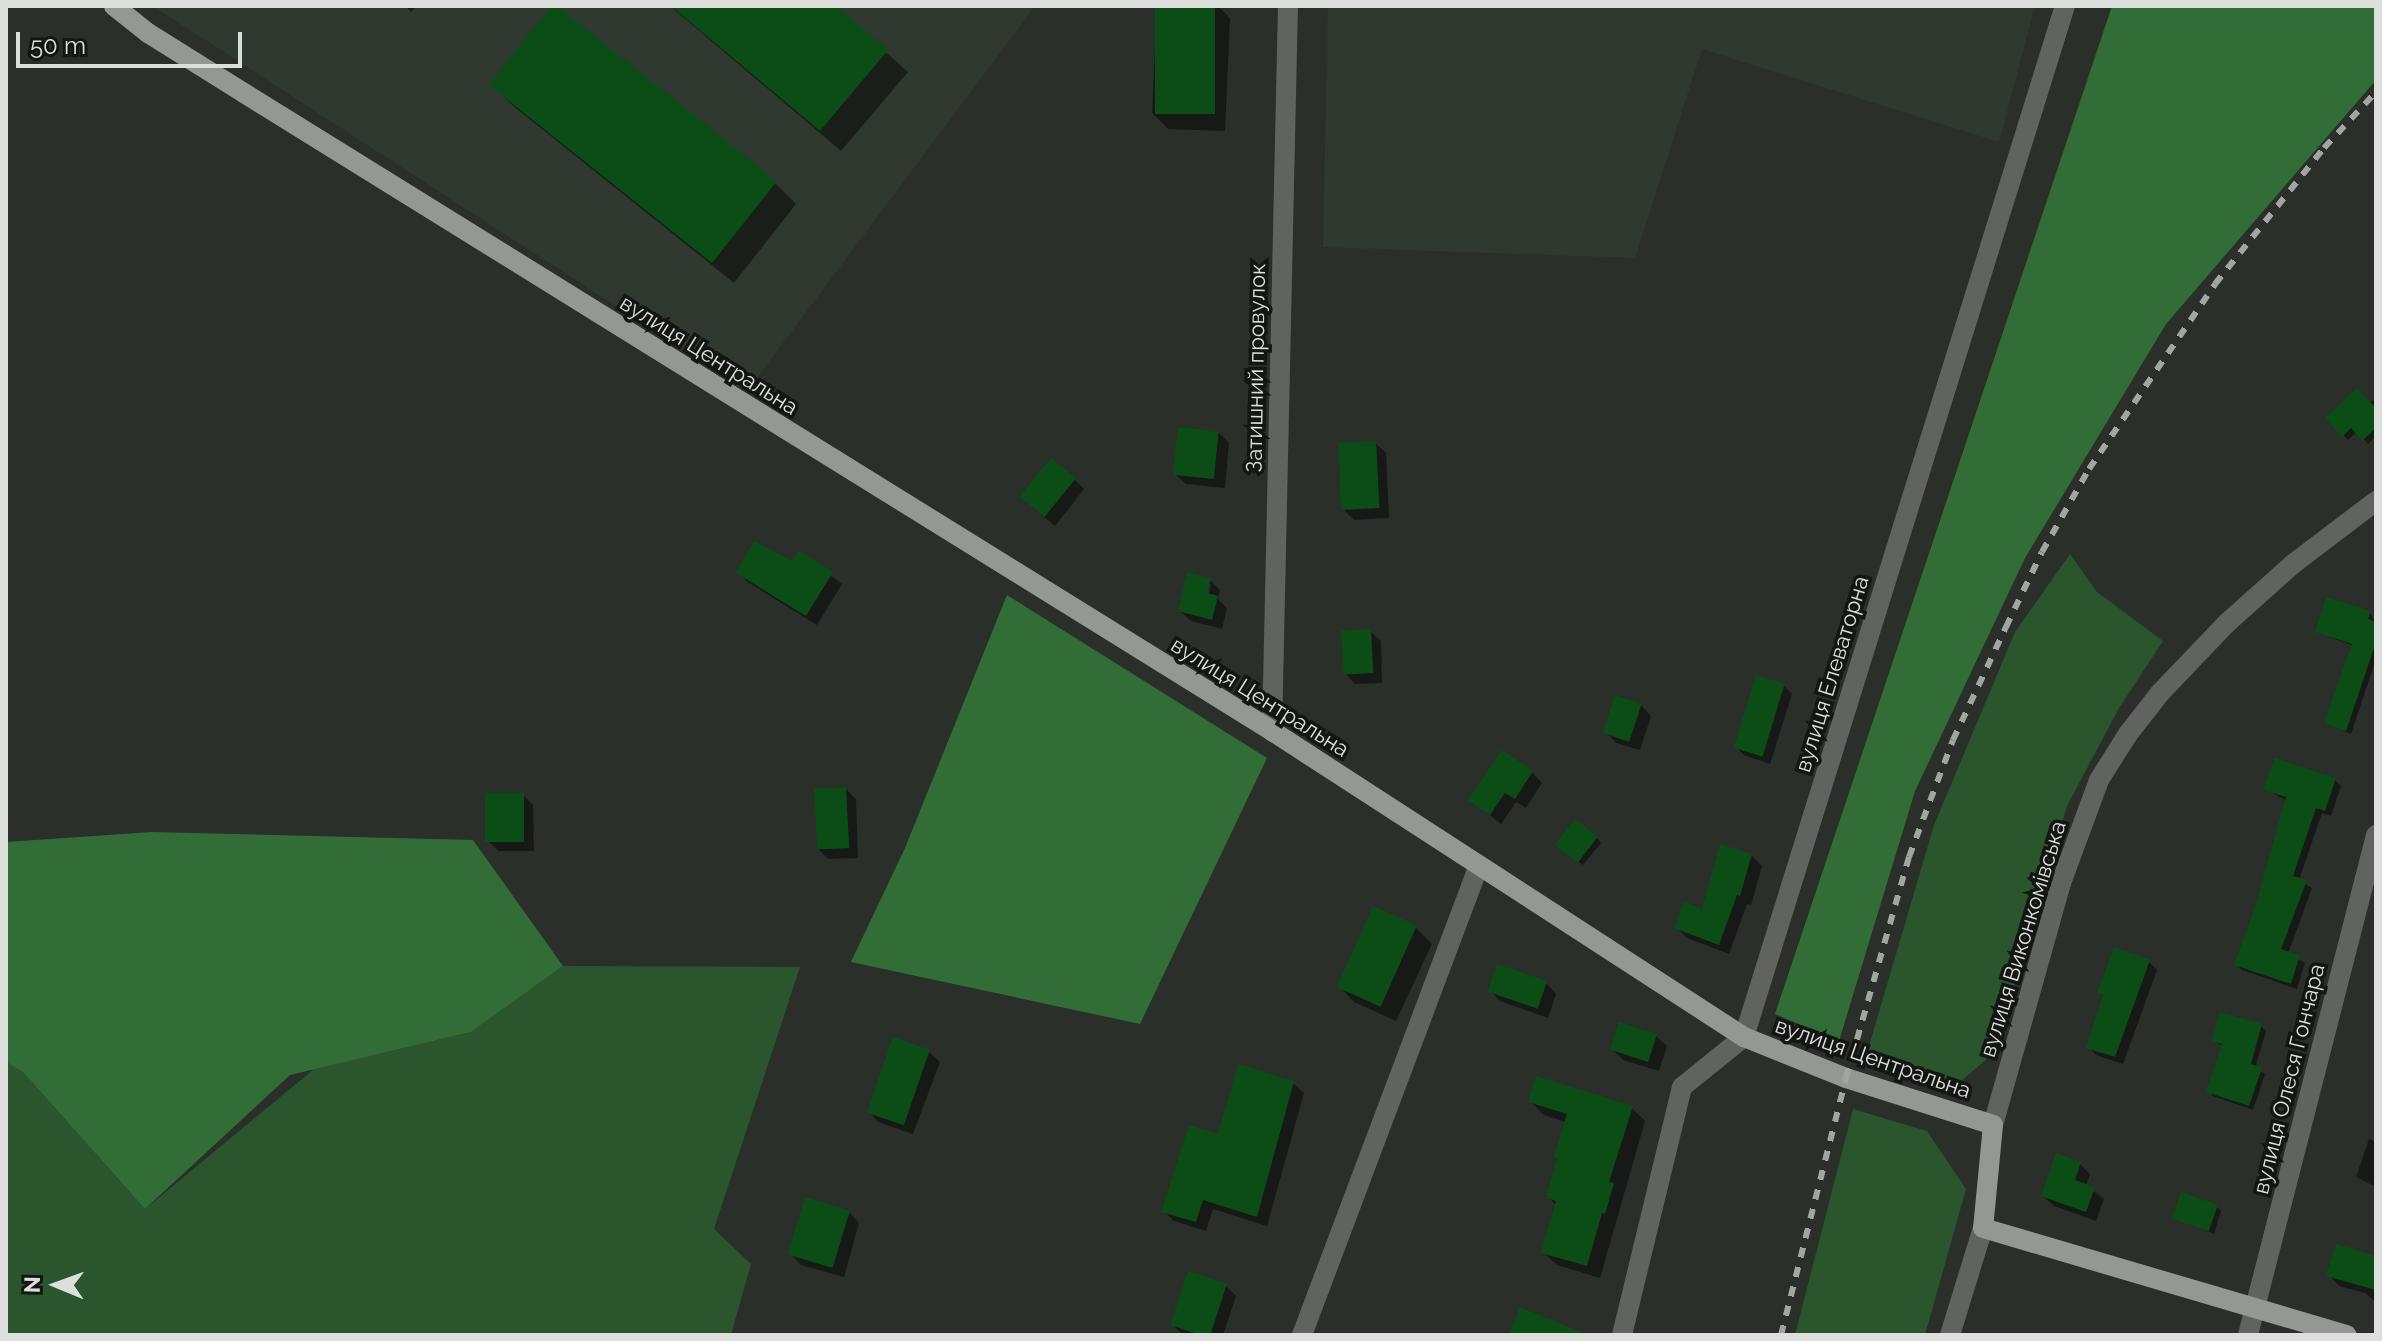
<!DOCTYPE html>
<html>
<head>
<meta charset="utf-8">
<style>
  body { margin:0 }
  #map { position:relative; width:2382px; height:1341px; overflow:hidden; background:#2a2f2a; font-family:Raleway,sans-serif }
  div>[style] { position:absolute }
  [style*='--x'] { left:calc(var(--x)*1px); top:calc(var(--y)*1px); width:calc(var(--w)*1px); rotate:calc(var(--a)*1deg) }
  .built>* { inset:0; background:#303930 }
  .green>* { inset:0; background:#2a552d }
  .forest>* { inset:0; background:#326d37 }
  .shadow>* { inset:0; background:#0007 }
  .building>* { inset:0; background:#0c4d17; transform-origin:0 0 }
  .minor>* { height:20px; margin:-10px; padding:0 10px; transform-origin:10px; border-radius:10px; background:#616361 }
  .major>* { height:20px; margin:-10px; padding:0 10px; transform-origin:10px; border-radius:10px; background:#939893 }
  .rail>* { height:6px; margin-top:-3px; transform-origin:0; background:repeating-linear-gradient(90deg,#a2a6a2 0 10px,transparent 0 20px) }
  span { translate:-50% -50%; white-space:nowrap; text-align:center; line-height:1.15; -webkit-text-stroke:7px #141614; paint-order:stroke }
  .street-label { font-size:22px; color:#dcdfdc }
  .frame { position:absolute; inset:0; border:8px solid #dcdfdc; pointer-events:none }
  .north { position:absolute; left:16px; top:1245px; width:80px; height:80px; -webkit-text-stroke:6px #141614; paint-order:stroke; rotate:271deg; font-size:22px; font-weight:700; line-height:32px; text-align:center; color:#dcdfdc }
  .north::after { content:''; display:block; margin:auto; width:28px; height:36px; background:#dcdfdc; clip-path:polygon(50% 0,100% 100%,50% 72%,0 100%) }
  .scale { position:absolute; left:16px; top:32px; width:226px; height:36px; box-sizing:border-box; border:4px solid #dcdfdc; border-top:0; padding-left:10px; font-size:24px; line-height:28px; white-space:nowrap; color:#dcdfdc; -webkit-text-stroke:6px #141614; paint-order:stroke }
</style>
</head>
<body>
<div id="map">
  <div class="built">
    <div style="clip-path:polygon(153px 6px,1035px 6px,747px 391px)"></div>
    <div style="clip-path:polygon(1328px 6px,2035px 6px,1999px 142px,1702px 49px,1635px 258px,1323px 247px)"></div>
  </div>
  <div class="green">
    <div style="clip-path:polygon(2070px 554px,2097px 592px,2163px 641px,2119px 708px,2067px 806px,1995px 1052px,1960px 1082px,1866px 1056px,1934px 825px,2015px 632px)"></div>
    <div style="clip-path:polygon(563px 966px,800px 967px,714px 1229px,751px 1264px,731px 1335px,6px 1335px,6px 1062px,23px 1072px,145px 1209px,314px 1069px,471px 1032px)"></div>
    <div style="clip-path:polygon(1853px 1109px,1927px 1131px,1966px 1189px,1925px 1335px,1795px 1335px)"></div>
  </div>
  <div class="forest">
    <div style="clip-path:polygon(2112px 6px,2376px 6px,2376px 80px,2166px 324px,2025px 558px,1915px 791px,1839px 1041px,1775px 1014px)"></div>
    <div style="clip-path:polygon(1007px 595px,1267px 758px,1140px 1024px,851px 962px,905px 848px)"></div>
    <div style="clip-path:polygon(152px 832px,473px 840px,563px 966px,471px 1032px,290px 1075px,145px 1209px,23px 1072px,6px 1062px,6px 842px)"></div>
  </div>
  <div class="shadow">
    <div style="clip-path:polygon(405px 6px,417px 6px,411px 12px)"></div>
    <div style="clip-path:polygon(554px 6px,775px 183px,796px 204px,734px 283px,512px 105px,491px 84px)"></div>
    <div style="clip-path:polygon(670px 6px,834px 6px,908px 72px,841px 151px)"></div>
    <div style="clip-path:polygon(1157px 6px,1218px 6px,1230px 18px,1225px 131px,1168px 129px,1152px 113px)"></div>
    <div style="clip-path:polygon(2376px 399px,2376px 436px,2368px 444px,2357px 432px,2348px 440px,2328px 418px)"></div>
    <div style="clip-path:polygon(1219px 433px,1229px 443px,1225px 488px,1186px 484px,1175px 474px)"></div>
    <div style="clip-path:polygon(1375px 443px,1386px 453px,1389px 518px,1354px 520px,1344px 510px)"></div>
    <div style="clip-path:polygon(1074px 479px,1084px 489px,1055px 526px,1032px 507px)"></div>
    <div style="clip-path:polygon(799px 553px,842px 584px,817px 625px,749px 583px,738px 573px,793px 564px)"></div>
    <div style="clip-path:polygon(evenodd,1210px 580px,1220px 590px,1218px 599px,1227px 608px,1222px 629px,1191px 621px,1180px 611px,1210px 580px,1207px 584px,1211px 584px,1207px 604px,1207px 584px)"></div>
    <div style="clip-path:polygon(2370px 613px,2376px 624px,2376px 659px,2351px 734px,2326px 722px,2354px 646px,2317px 632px)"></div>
    <div style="clip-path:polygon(1370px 631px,1381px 641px,1382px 683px,1355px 684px,1345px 673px)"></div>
    <div style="clip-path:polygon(1784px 686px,1792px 694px,1770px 764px,1744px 755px,1736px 747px)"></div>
    <div style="clip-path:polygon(1641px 705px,1651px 716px,1640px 750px,1616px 743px,1606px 732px)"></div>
    <div style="clip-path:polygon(1532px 772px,1542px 783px,1526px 808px,1516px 802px,1501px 824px,1471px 800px)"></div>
    <div style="clip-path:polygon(2335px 780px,2341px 786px,2331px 816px,2322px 813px,2299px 880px,2312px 888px,2288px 954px,2305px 963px,2297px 989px,2242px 970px,2236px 964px,2258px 904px,2287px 801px,2266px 789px)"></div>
    <div style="clip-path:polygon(846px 789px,856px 799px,858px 858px,828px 859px,818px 849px)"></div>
    <div style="clip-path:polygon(523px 795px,533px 805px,534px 851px,498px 851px,488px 841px)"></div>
    <div style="clip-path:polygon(1597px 838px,1601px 843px,1583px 865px,1563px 849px)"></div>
    <div style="clip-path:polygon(1751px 855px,1762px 866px,1751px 905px,1747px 904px,1729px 954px,1687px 938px,1677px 928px,1703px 911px)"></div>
    <div style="clip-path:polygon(1416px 928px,1432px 944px,1396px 1021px,1354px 1002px,1339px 986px)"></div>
    <div style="clip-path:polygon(2149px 962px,2157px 970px,2123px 1064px,2096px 1055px,2088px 1047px,2104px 997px,2099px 993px)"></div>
    <div style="clip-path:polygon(1546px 983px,1556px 994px,1548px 1018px,1500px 1001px,1490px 990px)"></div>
    <div style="clip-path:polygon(2261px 1026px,2266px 1031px,2255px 1068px,2265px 1074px,2253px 1110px,2213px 1096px,2208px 1091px,2223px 1046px,2214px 1041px)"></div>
    <div style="clip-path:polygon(1656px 1036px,1667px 1046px,1659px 1071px,1623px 1060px,1613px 1050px)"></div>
    <div style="clip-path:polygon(894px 1039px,929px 1052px,940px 1062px,913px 1134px,878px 1122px,868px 1111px)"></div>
    <div style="clip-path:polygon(1293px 1083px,1304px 1093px,1267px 1226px,1213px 1209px,1206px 1231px,1174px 1221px,1164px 1211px,1219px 1136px)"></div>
    <div style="clip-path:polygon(1530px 1101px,1632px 1108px,1645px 1121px,1600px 1278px,1557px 1265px,1543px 1252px,1557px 1206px,1548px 1197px,1566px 1122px,1544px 1115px)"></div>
    <div style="clip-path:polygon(2369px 1139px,2376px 1142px,2376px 1187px,2356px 1177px)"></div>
    <div style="clip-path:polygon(2080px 1164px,2090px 1174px,2086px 1186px,2104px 1199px,2096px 1221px,2054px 1206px,2043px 1196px)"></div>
    <div style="clip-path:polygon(2217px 1207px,2221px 1211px,2214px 1234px,2175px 1217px)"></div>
    <div style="clip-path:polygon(849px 1212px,859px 1223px,844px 1277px,801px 1265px,791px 1254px)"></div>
    <div style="clip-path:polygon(2376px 1257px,2376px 1302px,2365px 1293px,2339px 1286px,2329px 1275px)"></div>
    <div style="clip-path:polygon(1226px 1286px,1236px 1296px,1223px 1335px,1183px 1335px,1172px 1324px)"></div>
  </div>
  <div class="building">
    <div style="clip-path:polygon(551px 6px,557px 6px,777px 181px,712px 263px,489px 85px)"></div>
    <div style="clip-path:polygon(671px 6px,837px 6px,888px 50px,820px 131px)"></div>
    <div style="left:1155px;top:6px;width:60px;height:108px"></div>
    <div style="clip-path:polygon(2357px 388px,2376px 408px,2376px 428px,2362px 441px,2351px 428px,2342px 437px,2325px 418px)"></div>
    <div style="left:1178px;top:427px;width:41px;height:48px;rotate:6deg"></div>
    <div style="left:1376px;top:441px;width:67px;height:38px;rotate:87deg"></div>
    <div style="left:1051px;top:458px;width:32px;height:50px;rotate:39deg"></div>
    <div style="clip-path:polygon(754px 541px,792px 561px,799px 550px,833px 572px,806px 616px,736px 573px)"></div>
    <div style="clip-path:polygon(1187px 572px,1211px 578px,1207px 593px,1218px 596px,1212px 620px,1178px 611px)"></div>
    <div style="clip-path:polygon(2326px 597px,2371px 611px,2368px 619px,2376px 622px,2376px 642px,2346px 731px,2324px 723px,2352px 644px,2315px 632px)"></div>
    <div style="left:1371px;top:629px;width:44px;height:30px;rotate:87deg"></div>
    <div style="left:1756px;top:675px;width:30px;height:76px;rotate:17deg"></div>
    <div style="left:1615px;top:695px;width:28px;height:40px;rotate:18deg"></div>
    <div style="clip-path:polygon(1502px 750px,1533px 771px,1515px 799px,1505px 793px,1490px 815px,1468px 800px)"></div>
    <div style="clip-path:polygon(2275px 758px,2336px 778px,2325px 811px,2316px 808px,2293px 876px,2307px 880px,2281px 949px,2300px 955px,2291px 984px,2234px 965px,2256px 904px,2286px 797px,2263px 790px)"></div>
    <div style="left:846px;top:787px;width:61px;height:32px;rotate:87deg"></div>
    <div style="left:485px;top:793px;width:39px;height:49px"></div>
    <div style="left:1575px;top:819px;width:29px;height:33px;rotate:38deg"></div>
    <div style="clip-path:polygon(1720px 844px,1752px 854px,1740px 896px,1737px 895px,1719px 945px,1674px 928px,1684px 902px,1702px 909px)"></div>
    <div style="left:1373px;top:906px;width:48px;height:89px;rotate:24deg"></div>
    <div style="clip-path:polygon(2114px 947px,2150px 960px,2115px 1057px,2086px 1048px,2103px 995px,2097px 993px)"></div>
    <div style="left:1497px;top:964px;width:53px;height:29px;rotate:19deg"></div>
    <div style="clip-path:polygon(2220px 1012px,2262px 1024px,2251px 1064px,2262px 1068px,2249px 1106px,2206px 1092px,2222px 1044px,2212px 1041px)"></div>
    <div style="left:1619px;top:1022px;width:40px;height:29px;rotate:18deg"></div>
    <div style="left:893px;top:1037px;width:39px;height:80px;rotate:19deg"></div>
    <div style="clip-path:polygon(1238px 1064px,1294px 1081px,1257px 1217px,1203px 1200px,1196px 1222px,1161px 1212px,1189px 1125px,1218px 1134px)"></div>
    <div style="clip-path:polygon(1536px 1076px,1633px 1106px,1609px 1182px,1614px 1183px,1605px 1214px,1602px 1213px,1587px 1266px,1541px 1253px,1556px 1201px,1546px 1198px,1557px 1158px,1554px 1157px,1567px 1114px,1528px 1102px)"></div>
    <div style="clip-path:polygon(2056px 1153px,2081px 1162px,2075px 1180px,2095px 1187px,2086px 1212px,2041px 1196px)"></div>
    <div style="left:2181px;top:1192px;width:39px;height:28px;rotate:19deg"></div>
    <div style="left:805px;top:1197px;width:47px;height:60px;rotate:17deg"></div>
    <div style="clip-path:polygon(2336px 1244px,2376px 1256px,2376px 1290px,2326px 1276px)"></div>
    <div style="left:1188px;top:1271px;width:41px;height:57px;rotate:18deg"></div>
    <div style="clip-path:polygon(1520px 1307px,1586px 1334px,1586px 1335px,1509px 1335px)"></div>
  </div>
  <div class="minor">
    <div style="--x:1272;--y:731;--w:725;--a:-88.74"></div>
    <div style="--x:1993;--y:1125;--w:251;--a:-74.3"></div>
    <div style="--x:2061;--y:883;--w:110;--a:-69.7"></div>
    <div style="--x:2099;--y:780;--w:54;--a:-57.8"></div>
    <div style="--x:2128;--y:734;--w:52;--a:-52"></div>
    <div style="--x:2160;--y:693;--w:97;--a:-46.3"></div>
    <div style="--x:2227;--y:623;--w:89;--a:-41.8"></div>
    <div style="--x:2293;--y:564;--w:104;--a:-37.2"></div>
    <div style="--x:1302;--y:1335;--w:502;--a:-69.36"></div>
    <div style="--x:1622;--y:1335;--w:255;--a:-76.4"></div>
    <div style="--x:1682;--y:1087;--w:80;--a:-38.9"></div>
    <div style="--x:1744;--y:1037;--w:1080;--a:-72.71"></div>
    <div style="--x:1950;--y:1335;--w:112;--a:-72.9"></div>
    <div style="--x:2248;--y:1335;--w:516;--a:-75.64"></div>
  </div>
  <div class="major">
    <div style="--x:114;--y:6;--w:43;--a:38.5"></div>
    <div style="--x:148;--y:33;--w:113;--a:32"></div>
    <div style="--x:244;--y:93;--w:1210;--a:31.82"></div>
    <div style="--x:1272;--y:731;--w:563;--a:32.96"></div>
    <div style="--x:1744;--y:1037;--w:110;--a:21.9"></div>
    <div style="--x:1846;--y:1078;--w:154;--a:17.7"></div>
    <div style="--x:1993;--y:1125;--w:103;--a:95.5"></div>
    <div style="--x:1983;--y:1228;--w:379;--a:16.4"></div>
  </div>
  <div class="rail">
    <div style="--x:1781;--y:1335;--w:265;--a:-75.8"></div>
    <div style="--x:1846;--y:1078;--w:230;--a:-74.1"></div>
    <div style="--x:1909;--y:857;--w:125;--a:-69.4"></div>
    <div style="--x:1953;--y:740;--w:125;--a:-64.9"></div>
    <div style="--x:2006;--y:627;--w:83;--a:-64.4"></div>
    <div style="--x:2042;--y:552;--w:95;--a:-60.5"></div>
    <div style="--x:2089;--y:469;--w:224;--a:-55.7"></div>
    <div style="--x:2215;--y:284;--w:174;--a:-51.3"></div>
    <div style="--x:2324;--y:148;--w:76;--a:-47.1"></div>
  </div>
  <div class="street-label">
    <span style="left:709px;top:355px;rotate:32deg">вулиця Центральна</span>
    <span style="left:1256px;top:368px;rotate:-89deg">Затишний провулок</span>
    <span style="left:1832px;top:674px;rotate:-73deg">вулиця Елеваторна</span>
    <span style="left:1260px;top:697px;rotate:32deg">вулиця Центральна</span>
    <span style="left:2023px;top:939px;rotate:-73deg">вулиця Виконкомівська</span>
    <span style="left:1873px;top:1058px;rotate:19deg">вулиця Центральна</span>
    <span style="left:2289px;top:1079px;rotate:-76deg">вулиця Олеся Гончара</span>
  </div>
  <div class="frame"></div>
  <div class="north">N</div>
  <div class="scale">50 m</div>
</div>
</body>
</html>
